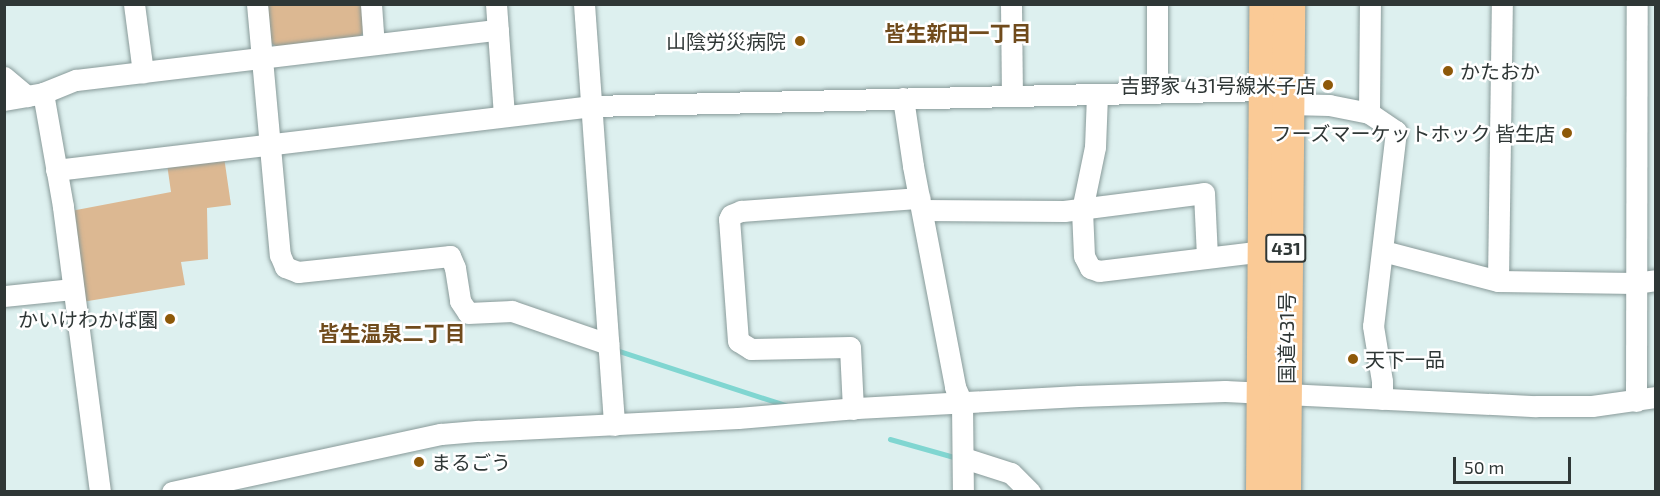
<!DOCTYPE html>
<html>
<head>
<meta charset="utf-8">
<style>
  body { margin:0 }
  #map { position:relative; width:1660px; height:496px; overflow:hidden; background:#ddf0ef; font-family:"Exo 2","Noto Sans JP",sans-serif }
  div>[style] { position:absolute }
  [style*='--x'] { left:calc(var(--x)*1px); top:calc(var(--y)*1px); width:calc(var(--w)*1px); rotate:calc(var(--a)*1deg) }
  .green>* { inset:0; background:#dcb892 }
  .stream>* { height:4.5px; margin:-2.25px; padding:0 2.25px; transform-origin:2.25px; border-radius:2.25px; background:#80d6d1 }
  .roads { filter:drop-shadow(0 0 2px #889a99) drop-shadow(0 0 2px #889a99) }
  .minor>* { height:21px; margin:-10.5px; padding:0 10.5px; transform-origin:10.5px; border-radius:10.5px; background:#fff }
  .highway>* { height:32px; margin:-16px; padding:0 16px; transform-origin:16px; border-radius:16px; background:#faca96 }
  .dots>* { width:16px; height:16px; translate:-50% -50%; box-sizing:border-box; border:3px solid #fff; border-radius:50% }
  span { translate:-50% -50%; white-space:nowrap; text-align:center; line-height:1.15; -webkit-text-stroke:5px #fff; paint-order:stroke }
  .shield-label span { padding:2px 4px; background:#fff; border:2px solid; border-radius:4px; -webkit-text-stroke-width:0 }
  .shield-label { font-size:18px; color:#2f3736; font-weight:700 }
  .poi-label { font-size:20px; color:#2f3736 }
  .right { translate:-100% -50%; text-align:right }
  .left { translate:0 -50%; text-align:left }
  .street-label { font-size:20px; color:#2f3736 }
  .neighbourhood-label { font-size:21px; color:#704b1c; font-weight:700 }
  .frame { position:absolute; inset:0; border:6px solid #2f3736; pointer-events:none }
  .scale { position:absolute; left:1453px; top:457px; width:118px; height:27px; box-sizing:border-box; border:3px solid #2f3736; border-top:0; padding-left:8px; font-size:18px; line-height:21px; white-space:nowrap; color:#2f3736; -webkit-text-stroke:4px #fff; paint-order:stroke }
</style>
</head>
<body>
<div id="map">
  <div class="green">
    <div style="clip-path:polygon(268px 5px,363px 5px,365px 31px,357px 39px,282px 50px,271px 43px)"></div>
    <div style="clip-path:polygon(224px 157px,231px 205px,207px 208px,208px 259px,181px 262px,185px 285px,82px 302px,71px 211px,171px 192px,167px 164px)"></div>
  </div>
  <div class="stream">
    <div style="--x:619;--y:351;--w:175;--a:18"></div>
    <div style="--x:890;--y:439;--w:66;--a:15.7"></div>
  </div>
  <div class="roads">
    <div class="minor">
      <div style="--x:134;--y:4;--w:69;--a:82.5"></div>
      <div style="--x:257;--y:4;--w:252;--a:84.8"></div>
      <div style="--x:280;--y:255;--w:13;--a:67"></div>
      <div style="--x:285;--y:267;--w:14;--a:21"></div>
      <div style="--x:298;--y:272;--w:153;--a:-6"></div>
      <div style="--x:450;--y:256;--w:13;--a:67"></div>
      <div style="--x:455;--y:268;--w:33;--a:81"></div>
      <div style="--x:460;--y:301;--w:14;--a:56"></div>
      <div style="--x:468;--y:313;--w:44;--a:-2.6"></div>
      <div style="--x:512;--y:311;--w:102;--a:19"></div>
      <div style="--x:371;--y:4;--w:39;--a:86"></div>
      <div style="--x:496;--y:4;--w:111;--a:85.9"></div>
      <div style="--x:584;--y:4;--w:422;--a:85.9"></div>
      <div style="--x:1011;--y:4;--w:91;--a:89.4"></div>
      <div style="--x:4;--y:77;--w:30;--a:40"></div>
      <div style="--x:1157;--y:92;--w:88;--a:-90"></div>
      <div style="--x:43;--y:93;--w:116;--a:80"></div>
      <div style="--x:63;--y:207;--w:287;--a:82.6"></div>
      <div style="--x:1097;--y:95;--w:52;--a:92.2"></div>
      <div style="--x:1095;--y:147;--w:64;--a:101.7"></div>
      <div style="--x:1082;--y:210;--w:46;--a:87.5"></div>
      <div style="--x:1084;--y:256;--w:13;--a:63"></div>
      <div style="--x:1090;--y:268;--w:9;--a:18"></div>
      <div style="--x:1099;--y:271;--w:166;--a:-6.9"></div>
      <div style="--x:903;--y:98;--w:69;--a:81.6"></div>
      <div style="--x:913;--y:166;--w:225;--a:79.2"></div>
      <div style="--x:955;--y:387;--w:17;--a:66"></div>
      <div style="--x:962;--y:403;--w:89;--a:89.4"></div>
      <div style="--x:4;--y:100;--w:40;--a:-10"></div>
      <div style="--x:43;--y:93;--w:35;--a:-22"></div>
      <div style="--x:76;--y:80;--w:425;--a:-6.8"></div>
      <div style="--x:1288;--y:104;--w:41;--a:1.4"></div>
      <div style="--x:1329;--y:105;--w:41;--a:11.3"></div>
      <div style="--x:1369;--y:113;--w:32;--a:34"></div>
      <div style="--x:1396;--y:131;--w:196;--a:96.7"></div>
      <div style="--x:1373;--y:326;--w:56;--a:80.7"></div>
      <div style="--x:1382;--y:381;--w:18;--a:90"></div>
      <div style="--x:1369;--y:113;--w:109;--a:-89.5"></div>
      <div style="--x:56;--y:170;--w:540;--a:-6.81"></div>
      <div style="--x:592;--y:106;--w:673;--a:-1.36"></div>
      <div style="--x:922;--y:210;--w:142;--a:0.4"></div>
      <div style="--x:1064;--y:211;--w:141;--a:-7.3"></div>
      <div style="--x:1204;--y:193;--w:64;--a:87.3"></div>
      <div style="--x:1383;--y:251;--w:119;--a:14.6"></div>
      <div style="--x:1498;--y:281;--w:137;--a:0.8"></div>
      <div style="--x:1635;--y:283;--w:21;--a:-8"></div>
      <div style="--x:1498;--y:281;--w:277;--a:-89.2"></div>
      <div style="--x:4;--y:296;--w:68;--a:-5.9"></div>
      <div style="--x:1636;--y:401;--w:397;--a:-89.9"></div>
      <div style="--x:853;--y:409;--w:62;--a:-92.8"></div>
      <div style="--x:850;--y:347;--w:99;--a:178.8"></div>
      <div style="--x:751;--y:349;--w:15;--a:-148"></div>
      <div style="--x:738;--y:341;--w:122;--a:-94.2"></div>
      <div style="--x:729;--y:219;--w:4;--a:-63"></div>
      <div style="--x:731;--y:215;--w:11;--a:-22"></div>
      <div style="--x:741;--y:211;--w:179;--a:-4.2"></div>
      <div style="--x:964;--y:458;--w:49;--a:17.7"></div>
      <div style="--x:1011;--y:473;--w:27;--a:45"></div>
      <div style="--x:172;--y:492;--w:275;--a:-12.2"></div>
      <div style="--x:441;--y:434;--w:38;--a:-5"></div>
      <div style="--x:479;--y:431;--w:259;--a:-2.9"></div>
      <div style="--x:738;--y:418;--w:119;--a:-4.8"></div>
      <div style="--x:857;--y:408;--w:222;--a:-3.1"></div>
      <div style="--x:1079;--y:396;--w:146;--a:-2"></div>
      <div style="--x:1225;--y:391;--w:311;--a:2.8"></div>
      <div style="--x:1536;--y:406;--w:56;--a:0"></div>
      <div style="--x:1592;--y:406;--w:65;--a:-8"></div>
    </div>
    <div class="highway">
      <div style="--x:1262;--y:492;--w:488;--a:-89.6"></div>
      <div style="--x:1285;--y:492;--w:488;--a:-89.5"></div>
    </div>
  </div>
  <div class="dots">
    <div style="left:800px;top:41px;background:#8e5909"></div>
    <div style="left:1448px;top:71px;background:#8e5909"></div>
    <div style="left:1328px;top:85px;background:#8e5909"></div>
    <div style="left:1567px;top:133px;background:#8e5909"></div>
    <div style="left:170px;top:319px;background:#8e5909"></div>
    <div style="left:1353px;top:359px;background:#8e5909"></div>
    <div style="left:419px;top:462px;background:#8e5909"></div>
  </div>
  <div class="shield-label">
    <span style="left:1286px;top:248px">431</span>
  </div>
  <div class="poi-label">
    <span class="right" style="left:786px;top:41px">山陰労災病院</span>
    <span class="left" style="left:1460px;top:71px">かたおか</span>
    <span class="right" style="left:1316px;top:85px">吉野家 431号線米子店</span>
    <span class="right" style="left:1555px;top:133px">フーズマーケットホック 皆生店</span>
    <span class="right" style="left:158px;top:319px">かいけわかば園</span>
    <span class="left" style="left:1365px;top:359px">天下一品</span>
    <span class="left" style="left:431px;top:462px">まるごう</span>
  </div>
  <div class="street-label">
    <span style="left:1286px;top:338px;rotate:-90deg">国道431号</span>
  </div>
  <div class="neighbourhood-label">
    <span style="left:958px;top:33px">皆生新田一丁目</span>
    <span style="left:392px;top:333px">皆生温泉二丁目</span>
  </div>
  <div class="frame"></div>
  <div class="scale">50 m</div>
</div>
</body>
</html>
